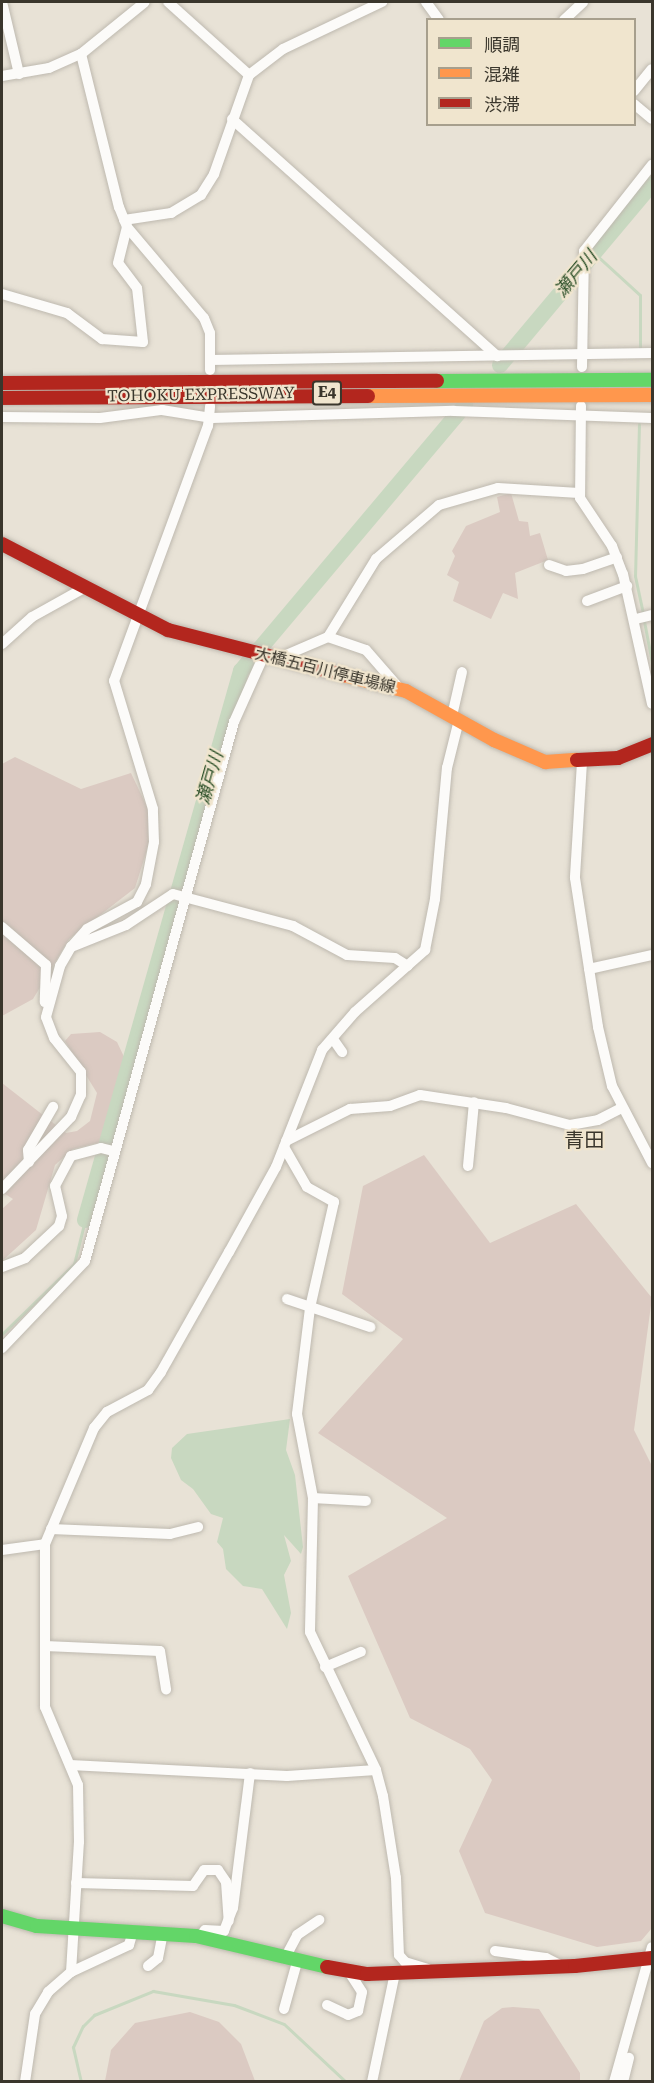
<!DOCTYPE html>
<html>
<head>
<meta charset="utf-8">
<style>
  body { margin:0 }
  #map { position:relative; width:654px; height:2083px; overflow:hidden; background:#e8e2d6; font-family:"Roboto Serif","Noto Sans JP",serif }
  div>[style] { position:absolute }
  [style*='--x'] { left:calc(var(--x)*1px); top:calc(var(--y)*1px); width:calc(var(--w)*1px); rotate:calc(var(--a)*1deg) }
  .green>* { inset:0; background:#dbcac2 }
  .water>* { inset:0; background:#c8d8c0 }
  .stream>* { height:3px; margin:-1.5px; padding:0 1.5px; transform-origin:1.5px; border-radius:1.5px; background:#c8d8c0 }
  .river>* { height:16px; margin:-8px; padding:0 8px; transform-origin:8px; border-radius:8px; background:#c8d8c0 }
  .roads { filter:drop-shadow(0 0 2px #beb9af) drop-shadow(0 0 2px #beb9af) }
  .street>* { height:10px; margin:-5px; padding:0 5px; transform-origin:5px; border-radius:5px; background:#fcfbf9 }
  .fast>* { height:14px; margin:-7px; padding:0 7px; transform-origin:7px; border-radius:7px; background:#63d668 }
  .slow>* { height:14px; margin:-7px; padding:0 7px; transform-origin:7px; border-radius:7px; background:#ff974d }
  .jam>* { height:14px; margin:-7px; padding:0 7px; transform-origin:7px; border-radius:7px; background:#b3261e }
  span { translate:-50% -50%; white-space:nowrap; text-align:center; line-height:1.15; -webkit-text-stroke:4.5px #f0e5ce; paint-order:stroke }
  .shield-label span { padding:2px 4px; background:#f0e5ce; border:2px solid; border-radius:4px; -webkit-text-stroke-width:0 }
  .shield-label { font-size:15px; color:#3a362c; font-weight:700 }
  .street-label { font-size:16px; color:#3a362c }
  .water-label { font-size:18px; color:#284d25; font-style:italic }
  .quarter-label { font-size:20px; color:#3a362c }
  .frame { position:absolute; inset:0; border:3px solid #3a362c; pointer-events:none }
  .legend { position:absolute; left:426px; top:18px; width:210px; height:108px; box-sizing:border-box; background:#f0e5ce; border:2px solid #a79f8d; margin:0; padding:8px 10px; list-style:none; font-size:18px; color:#3a362c }
  .legend li { display:flex; align-items:center; gap:12px; height:30px }
  .legend b { width:30px; border:2px solid #a79f8d }
</style>
</head>
<body>
<div id="map">
  <div class="green">
    <div style="clip-path:polygon(511px 493px,519px 521px,528px 522px,530px 536px,540px 533px,548px 560px,515px 573px,518px 599px,503px 593px,491px 619px,453px 601px,459px 582px,447px 575px,455px 556px,452px 551px,466px 526px,500px 512px,497px 497px)"></div>
    <div style="clip-path:polygon(15px 757px,81px 789px,131px 773px,148px 809px,150px 840px,135px 888px,69px 939px,33px 999px,2px 1016px,2px 764px)"></div>
    <div style="clip-path:polygon(100px 1032px,117px 1042px,125px 1059px,101px 1142px,73px 1149px,55px 1165px,36px 1230px,2px 1261px,2px 1209px,13px 1199px,2px 1192px,2px 1083px,66px 1133px,77px 1131px,90px 1121px,97px 1093px,65px 1041px,71px 1034px)"></div>
    <div style="clip-path:polygon(424px 1155px,490px 1243px,576px 1204px,652px 1298px,634px 1430px,652px 1466px,652px 1928px,641px 1941px,597px 1947px,485px 1913px,459px 1851px,492px 1780px,470px 1749px,410px 1718px,348px 1576px,447px 1518px,318px 1433px,403px 1339px,342px 1294px,363px 1186px)"></div>
    <div style="clip-path:polygon(513px 2007px,539px 2009px,580px 2073px,580px 2081px,459px 2081px,484px 2021px,502px 2008px)"></div>
    <div style="clip-path:polygon(190px 2012px,219px 2022px,241px 2044px,255px 2081px,105px 2081px,111px 2050px,135px 2023px)"></div>
  </div>
  <div class="water">
    <div style="clip-path:polygon(290px 1419px,286px 1450px,295px 1475px,303px 1547px,301px 1554px,284px 1535px,291px 1561px,284px 1575px,291px 1613px,287px 1629px,262px 1589px,243px 1586px,226px 1569px,223px 1549px,217px 1542px,223px 1518px,211px 1514px,193px 1489px,181px 1480px,171px 1458px,172px 1448px,187px 1434px)"></div>
  </div>
  <div class="stream">
    <div style="--x:594;--y:253;--w:62;--a:42.4"></div>
    <div style="--x:640;--y:295;--w:52;--a:90"></div>
    <div style="--x:639;--y:424;--w:152;--a:91.5"></div>
    <div style="--x:635;--y:576;--w:39;--a:78"></div>
    <div style="--x:644;--y:621;--w:43;--a:79.2"></div>
    <div style="--x:2;--y:1334;--w:100;--a:-44.2"></div>
    <div style="--x:74;--y:1264;--w:45;--a:-76"></div>
    <div style="--x:81;--y:2082;--w:36;--a:-103"></div>
    <div style="--x:73;--y:2047;--w:23;--a:-65"></div>
    <div style="--x:83;--y:2026;--w:16;--a:-45"></div>
    <div style="--x:94;--y:2015;--w:64;--a:-22.1"></div>
    <div style="--x:153;--y:1991;--w:82;--a:9.8"></div>
    <div style="--x:234;--y:2005;--w:53;--a:20.8"></div>
    <div style="--x:284;--y:2024;--w:85;--a:43.1"></div>
  </div>
  <div class="river">
    <div style="--x:500;--y:365;--w:236;--a:-50"></div>
    <div style="--x:85;--y:1220;--w:571;--a:-74.14"></div>
    <div style="--x:241;--y:671;--w:348;--a:-49.9"></div>
  </div>
  <div class="roads">
    <div class="street">
      <div style="--x:2;--y:2;--w:74;--a:76.7"></div>
      <div style="--x:168;--y:2;--w:109;--a:42"></div>
      <div style="--x:426;--y:2;--w:22;--a:54"></div>
      <div style="--x:564;--y:20;--w:26;--a:-43"></div>
      <div style="--x:81;--y:54;--w:158;--a:76.1"></div>
      <div style="--x:119;--y:207;--w:22;--a:68"></div>
      <div style="--x:127;--y:227;--w:119;--a:49.8"></div>
      <div style="--x:204;--y:318;--w:16;--a:68"></div>
      <div style="--x:210;--y:333;--w:37;--a:90"></div>
      <div style="--x:2;--y:76;--w:48;--a:-9.7"></div>
      <div style="--x:49;--y:68;--w:35;--a:-24"></div>
      <div style="--x:81;--y:54;--w:82;--a:-39.1"></div>
      <div style="--x:634;--y:91;--w:28;--a:-51"></div>
      <div style="--x:634;--y:104;--w:23;--a:40"></div>
      <div style="--x:232;--y:119;--w:356;--a:41.8"></div>
      <div style="--x:124;--y:220;--w:48;--a:-8.5"></div>
      <div style="--x:171;--y:213;--w:35;--a:-31"></div>
      <div style="--x:201;--y:195;--w:25;--a:-58"></div>
      <div style="--x:214;--y:174;--w:105;--a:-70.5"></div>
      <div style="--x:249;--y:75;--w:43;--a:-37.4"></div>
      <div style="--x:283;--y:49;--w:110;--a:-25.4"></div>
      <div style="--x:2;--y:294;--w:68;--a:16.3"></div>
      <div style="--x:67;--y:313;--w:44;--a:36.6"></div>
      <div style="--x:102;--y:339;--w:41;--a:4.2"></div>
      <div style="--x:143;--y:342;--w:54;--a:-96.3"></div>
      <div style="--x:137;--y:288;--w:31;--a:-127"></div>
      <div style="--x:118;--y:263;--w:37;--a:-76"></div>
      <div style="--x:210;--y:360;--w:442;--a:-0.9"></div>
      <div style="--x:582;--y:367;--w:116;--a:-89"></div>
      <div style="--x:584;--y:251;--w:110;--a:-51.7"></div>
      <div style="--x:581;--y:406;--w:92;--a:90.6"></div>
      <div style="--x:580;--y:498;--w:58;--a:56.3"></div>
      <div style="--x:612;--y:546;--w:30;--a:69"></div>
      <div style="--x:623;--y:574;--w:133;--a:77.4"></div>
      <div style="--x:2;--y:417;--w:98;--a:0.6"></div>
      <div style="--x:100;--y:418;--w:63;--a:-7.4"></div>
      <div style="--x:162;--y:410;--w:51;--a:9.1"></div>
      <div style="--x:212;--y:418;--w:242;--a:-1.7"></div>
      <div style="--x:454;--y:411;--w:198;--a:2"></div>
      <div style="--x:549;--y:565;--w:18;--a:19"></div>
      <div style="--x:566;--y:571;--w:17;--a:-7"></div>
      <div style="--x:583;--y:569;--w:36;--a:-19"></div>
      <div style="--x:587;--y:601;--w:43;--a:-20.6"></div>
      <div style="--x:636;--y:619;--w:16;--a:-14"></div>
      <div style="--x:328;--y:637;--w:40;--a:18.9"></div>
      <div style="--x:366;--y:650;--w:52;--a:48.9"></div>
      <div style="--x:2;--y:644;--w:40;--a:-42"></div>
      <div style="--x:32;--y:617;--w:62;--a:-29.1"></div>
      <div style="--x:279;--y:658;--w:53;--a:-23.2"></div>
      <div style="--x:328;--y:637;--w:92;--a:-58.4"></div>
      <div style="--x:376;--y:559;--w:83;--a:-40.6"></div>
      <div style="--x:439;--y:505;--w:61;--a:-16.1"></div>
      <div style="--x:498;--y:488;--w:81;--a:3.5"></div>
      <div style="--x:452;--y:716;--w:45;--a:-77.2"></div>
      <div style="--x:582;--y:762;--w:116;--a:93.5"></div>
      <div style="--x:575;--y:878;--w:151;--a:81.2"></div>
      <div style="--x:598;--y:1027;--w:61;--a:76.7"></div>
      <div style="--x:612;--y:1086;--w:87;--a:62.5"></div>
      <div style="--x:2;--y:927;--w:58;--a:40.8"></div>
      <div style="--x:46;--y:965;--w:37;--a:92"></div>
      <div style="--x:71;--y:947;--w:24;--a:-48"></div>
      <div style="--x:87;--y:929;--w:57;--a:-28.4"></div>
      <div style="--x:137;--y:902;--w:20;--a:-63"></div>
      <div style="--x:146;--y:884;--w:43;--a:-79.2"></div>
      <div style="--x:154;--y:842;--w:33;--a:-92"></div>
      <div style="--x:153;--y:809;--w:134;--a:-106.9"></div>
      <div style="--x:114;--y:681;--w:272;--a:-69.8"></div>
      <div style="--x:208;--y:426;--w:20;--a:-84"></div>
      <div style="--x:589;--y:969;--w:65;--a:-12.5"></div>
      <div style="--x:333;--y:1039;--w:16;--a:55"></div>
      <div style="--x:286;--y:1141;--w:72;--a:-26.6"></div>
      <div style="--x:350;--y:1109;--w:40;--a:-4.3"></div>
      <div style="--x:390;--y:1106;--w:32;--a:-20"></div>
      <div style="--x:420;--y:1095;--w:87;--a:8.6"></div>
      <div style="--x:506;--y:1108;--w:66;--a:14.9"></div>
      <div style="--x:570;--y:1125;--w:28;--a:-10"></div>
      <div style="--x:598;--y:1120;--w:27;--a:-27"></div>
      <div style="--x:284;--y:1147;--w:46;--a:60.1"></div>
      <div style="--x:307;--y:1187;--w:31;--a:29"></div>
      <div style="--x:334;--y:1202;--w:109;--a:102.8"></div>
      <div style="--x:310;--y:1308;--w:107;--a:97"></div>
      <div style="--x:297;--y:1414;--w:86;--a:79.2"></div>
      <div style="--x:313;--y:1498;--w:134;--a:91.3"></div>
      <div style="--x:310;--y:1632;--w:153;--a:64.4"></div>
      <div style="--x:376;--y:1770;--w:27;--a:75"></div>
      <div style="--x:383;--y:1796;--w:83;--a:81"></div>
      <div style="--x:396;--y:1878;--w:77;--a:87.8"></div>
      <div style="--x:399;--y:1955;--w:9;--a:49"></div>
      <div style="--x:405;--y:1962;--w:24;--a:17"></div>
      <div style="--x:29;--y:1162;--w:12;--a:-95"></div>
      <div style="--x:28;--y:1150;--w:50;--a:-59.8"></div>
      <div style="--x:468;--y:1166;--w:64;--a:-84.6"></div>
      <div style="--x:2;--y:1189;--w:100;--a:-46.2"></div>
      <div style="--x:71;--y:1117;--w:24;--a:-66"></div>
      <div style="--x:81;--y:1095;--w:23;--a:-90"></div>
      <div style="--x:81;--y:1072;--w:43;--a:-128.5"></div>
      <div style="--x:54;--y:1038;--w:22;--a:-111"></div>
      <div style="--x:46;--y:1017;--w:53;--a:-74.6"></div>
      <div style="--x:60;--y:966;--w:22;--a:-60"></div>
      <div style="--x:71;--y:947;--w:59;--a:-21.8"></div>
      <div style="--x:126;--y:925;--w:56;--a:-33.4"></div>
      <div style="--x:173;--y:894;--w:124;--a:14.9"></div>
      <div style="--x:293;--y:926;--w:61;--a:28.2"></div>
      <div style="--x:347;--y:955;--w:48;--a:3.6"></div>
      <div style="--x:395;--y:958;--w:15;--a:32"></div>
      <div style="--x:2;--y:1267;--w:25;--a:-21"></div>
      <div style="--x:25;--y:1258;--w:47;--a:-43.3"></div>
      <div style="--x:59;--y:1226;--w:10;--a:-73"></div>
      <div style="--x:62;--y:1216;--w:31;--a:-103"></div>
      <div style="--x:55;--y:1186;--w:34;--a:-62"></div>
      <div style="--x:71;--y:1156;--w:31;--a:-15"></div>
      <div style="--x:101;--y:1148;--w:12;--a:14"></div>
      <div style="--x:287;--y:1299;--w:88;--a:18.6"></div>
      <div style="--x:2;--y:1348;--w:120;--a:-46.3"></div>
      <div style="--x:85;--y:1261;--w:559;--a:-74.55"></div>
      <div style="--x:234;--y:722;--w:73;--a:-65.9"></div>
      <div style="--x:313;--y:1498;--w:53;--a:3.2"></div>
      <div style="--x:51;--y:1529;--w:119;--a:2.4"></div>
      <div style="--x:170;--y:1534;--w:29;--a:-14"></div>
      <div style="--x:2;--y:1550;--w:43;--a:-7.9"></div>
      <div style="--x:45;--y:1646;--w:115;--a:2.5"></div>
      <div style="--x:160;--y:1651;--w:39;--a:81"></div>
      <div style="--x:325;--y:1667;--w:39;--a:-23"></div>
      <div style="--x:70;--y:1765;--w:217;--a:2.9"></div>
      <div style="--x:287;--y:1776;--w:89;--a:-3.9"></div>
      <div style="--x:76;--y:1883;--w:117;--a:1.5"></div>
      <div style="--x:193;--y:1886;--w:19;--a:-55"></div>
      <div style="--x:204;--y:1870;--w:14;--a:0"></div>
      <div style="--x:218;--y:1870;--w:14;--a:56"></div>
      <div style="--x:226;--y:1882;--w:39;--a:86"></div>
      <div style="--x:199;--y:1937;--w:9;--a:-49"></div>
      <div style="--x:205;--y:1930;--w:19;--a:3"></div>
      <div style="--x:224;--y:1931;--w:25;--a:-69"></div>
      <div style="--x:233;--y:1908;--w:136;--a:-82.8"></div>
      <div style="--x:495;--y:1951;--w:51;--a:7.8"></div>
      <div style="--x:546;--y:1958;--w:16;--a:27"></div>
      <div style="--x:285;--y:1958;--w:26;--a:-62"></div>
      <div style="--x:297;--y:1935;--w:27;--a:-34"></div>
      <div style="--x:148;--y:1966;--w:13;--a:-39"></div>
      <div style="--x:158;--y:1958;--w:26;--a:-79"></div>
      <div style="--x:71;--y:1972;--w:64;--a:-25"></div>
      <div style="--x:129;--y:1945;--w:15;--a:-74"></div>
      <div style="--x:327;--y:2005;--w:23;--a:25"></div>
      <div style="--x:348;--y:2015;--w:11;--a:-22"></div>
      <div style="--x:358;--y:2011;--w:19;--a:-78"></div>
      <div style="--x:362;--y:1992;--w:24;--a:-123"></div>
      <div style="--x:284;--y:2009;--w:49;--a:-74.5"></div>
      <div style="--x:25;--y:2082;--w:69;--a:-81.6"></div>
      <div style="--x:35;--y:2014;--w:26;--a:-59"></div>
      <div style="--x:48;--y:1992;--w:30;--a:-41"></div>
      <div style="--x:71;--y:1972;--w:130;--a:-86.5"></div>
      <div style="--x:79;--y:1842;--w:57;--a:-91"></div>
      <div style="--x:78;--y:1785;--w:85;--a:-112.9"></div>
      <div style="--x:45;--y:1707;--w:163;--a:-90"></div>
      <div style="--x:45;--y:1544;--w:126;--a:-67.1"></div>
      <div style="--x:94;--y:1428;--w:21;--a:-51"></div>
      <div style="--x:107;--y:1412;--w:47;--a:-28.2"></div>
      <div style="--x:148;--y:1390;--w:22;--a:-54"></div>
      <div style="--x:161;--y:1372;--w:138;--a:-60.5"></div>
      <div style="--x:229;--y:1252;--w:97;--a:-61.1"></div>
      <div style="--x:276;--y:1167;--w:126;--a:-68.5"></div>
      <div style="--x:322;--y:1050;--w:50;--a:-49"></div>
      <div style="--x:355;--y:1012;--w:94;--a:-41.5"></div>
      <div style="--x:425;--y:950;--w:52;--a:-78.9"></div>
      <div style="--x:435;--y:899;--w:132;--a:-84.8"></div>
      <div style="--x:447;--y:768;--w:49;--a:-76"></div>
      <div style="--x:372;--y:2082;--w:111;--a:-78.1"></div>
      <div style="--x:614;--y:2082;--w:140;--a:-74.3"></div>
      <div style="--x:623;--y:2082;--w:25;--a:-76"></div>
    </div>
    <div class="fast">
      <div style="--x:437;--y:381;--w:215;--a:-0.3"></div>
      <div style="--x:2;--y:1916;--w:36;--a:16"></div>
      <div style="--x:37;--y:1926;--w:159;--a:3.6"></div>
      <div style="--x:196;--y:1936;--w:135;--a:13.3"></div>
    </div>
    <div class="slow">
      <div style="--x:368;--y:396;--w:284;--a:-0.2"></div>
      <div style="--x:343;--y:675;--w:65;--a:14.3"></div>
      <div style="--x:406;--y:691;--w:101;--a:29.1"></div>
      <div style="--x:494;--y:740;--w:56;--a:23.3"></div>
      <div style="--x:545;--y:762;--w:32;--a:-4"></div>
    </div>
    <div class="jam">
      <div style="--x:2;--y:383;--w:435;--a:-0.3"></div>
      <div style="--x:2;--y:398;--w:366;--a:-0.3"></div>
      <div style="--x:2;--y:544;--w:187;--a:27.4"></div>
      <div style="--x:168;--y:630;--w:181;--a:14.4"></div>
      <div style="--x:577;--y:760;--w:41;--a:-2.8"></div>
      <div style="--x:618;--y:758;--w:37;--a:-22"></div>
      <div style="--x:327;--y:1967;--w:41;--a:9.9"></div>
      <div style="--x:367;--y:1974;--w:208;--a:-2.2"></div>
      <div style="--x:575;--y:1966;--w:77;--a:-5.9"></div>
    </div>
  </div>
  <div class="shield-label">
    <span style="left:327px;top:393px">E4</span>
  </div>
  <div class="street-label">
    <span style="left:201px;top:395px;rotate:-1deg">TOHOKU EXPRESSWAY</span>
    <span style="left:325px;top:671px;rotate:14deg">大橋五百川停車場線</span>
  </div>
  <div class="water-label">
    <span style="left:576px;top:274px;rotate:-50deg">瀬戸川</span>
    <span style="left:210px;top:778px;rotate:-74deg">瀬戸川</span>
  </div>
  <div class="quarter-label">
    <span style="left:584px;top:1140px">青田</span>
  </div>
  <div class="frame"></div>
  <ul class="legend">
  <li><b style="height:8px;background:#63d668"></b>順調</li>
  <li><b style="height:8px;background:#ff974d"></b>混雑</li>
  <li><b style="height:8px;background:#b3261e"></b>渋滞</li>
  </ul>
</div>
</body>
</html>
